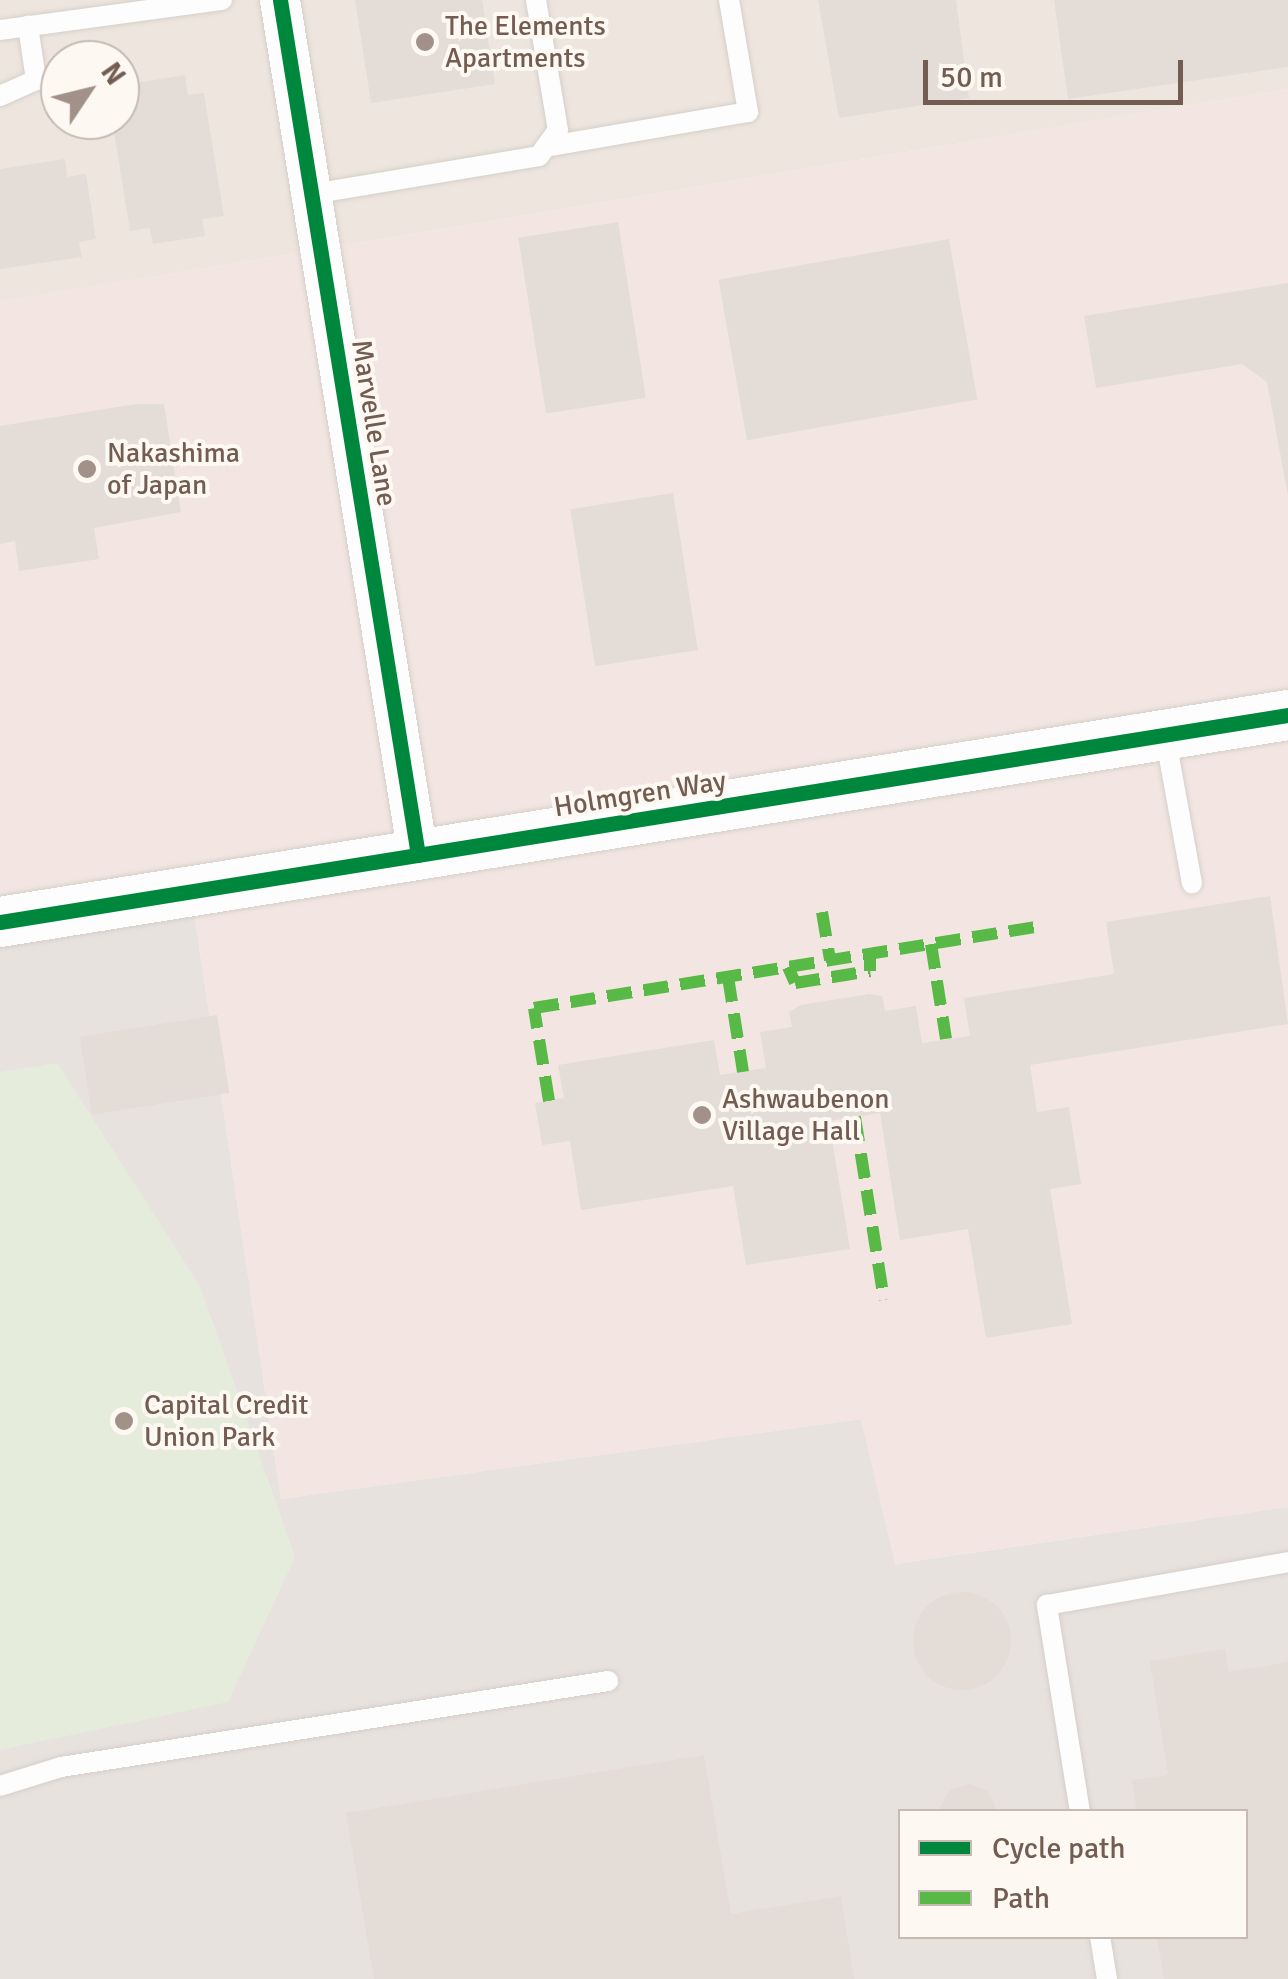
<!DOCTYPE html>
<html>
<head>
<meta charset="utf-8">
<style>
  body { margin:0 }
  #map { position:relative; width:1288px; height:1979px; overflow:hidden; background:#f6f3f0; font-family:Signika,sans-serif }
  div>[style] { position:absolute }
  [style*='--x'] { left:calc(var(--x)*1px); top:calc(var(--y)*1px); width:calc(var(--w)*1px); rotate:calc(var(--a)*1deg) }
  .residential>* { inset:0; background:#eee6de }
  .commercial>* { inset:0; background:#f3e6e2 }
  .industrial>* { inset:0; background:#e8e2df }
  .green>* { inset:0; background:#e5ecdc }
  .building>* { inset:0; background:#e3dcd7; transform-origin:0 0 }
  .round { border-radius:50% }
  .roads { filter:drop-shadow(0 0 2px #d4cfca) drop-shadow(0 0 2px #d4cfca) }
  .service>* { height:20px; margin:-10px; padding:0 10px; transform-origin:10px; border-radius:10px; background:#fefdfd }
  .minor>* { height:40px; margin:-20px; padding:0 20px; transform-origin:20px; border-radius:20px; background:#fefdfd }
  .tertiary>* { height:50px; margin:-25px; padding:0 25px; transform-origin:25px; border-radius:25px; background:#fefdfd }
  .quiet>* { height:12px; margin-top:-6px; transform-origin:0; background:repeating-linear-gradient(90deg,#58b947 0 25px,transparent 0 37px) }
  .cycleway>* { height:15px; margin:-7.5px; padding:0 7.5px; transform-origin:7.5px; border-radius:7.5px; background:#00873e }
  .dots>* { width:28px; height:28px; translate:-50% -50%; box-sizing:border-box; border:5px solid #fdf8f2; border-radius:50% }
  span { translate:-50% -50%; white-space:nowrap; text-align:center; line-height:1.15; -webkit-text-stroke:8px #fdf8f2; paint-order:stroke }
  .poi-label { font-size:28px; color:#735c51 }
  .left { translate:0 -50%; text-align:left }
  .street-label { font-size:28px; color:#735c51 }
  .legend { position:absolute; left:898px; top:1809px; width:350px; height:130px; box-sizing:border-box; background:#fdf8f2; border:2px solid #c6bab2; margin:0; padding:12px 18px; list-style:none; font-size:30px; color:#735c51 }
  .legend li { display:flex; align-items:center; gap:20px; height:50px }
  .legend b { width:50px; border:2px solid #c6bab2 }
  .north { position:absolute; left:40px; top:40px; width:100px; height:100px; box-sizing:border-box; background:#fdf8f2; border:2px solid #c6bab2; border-radius:50%; rotate:55deg; font-size:28px; font-weight:700; line-height:40px; text-align:center; color:#735c51 }
  .north::after { content:''; display:block; margin:auto; width:35px; height:45px; background:#a19189; clip-path:polygon(50% 0,100% 100%,50% 72%,0 100%) }
  .scale { position:absolute; left:923px; top:60px; width:260px; height:45px; box-sizing:border-box; border:5px solid #735c51; border-top:0; padding-left:12px; font-size:30px; line-height:35px; white-space:nowrap; color:#735c51; -webkit-text-stroke:8px #fdf8f2; paint-order:stroke }
</style>
</head>
<body>
<div id="map">
  <div class="residential">
    <div style="clip-path:polygon(evenodd,0 0,1288px 0,1288px 89px,0 302px,0 0,60px 60px,120px 60px,120px 120px,60px 120px,60px 60px)"></div>
  </div>
  <div class="commercial">
    <div style="clip-path:polygon(1288px 89px,1288px 1507px,894px 1564px,861px 1419px,281px 1499px,191px 892px,0 922px,0 302px)"></div>
  </div>
  <div class="industrial">
    <div style="clip-path:polygon(evenodd,191px 892px,281px 1499px,861px 1419px,895px 1564px,1288px 1507px,1288px 1979px,0 1979px,0 922px,191px 892px,901px 1812px,1246px 1812px,1246px 1936px,901px 1936px,901px 1812px)"></div>
  </div>
  <div class="green">
    <div style="clip-path:polygon(57px 1063px,200px 1286px,295px 1557px,228px 1702px,0 1750px,0 1072px)"></div>
  </div>
  <div class="building">
    <div style="clip-path:polygon(355px 0,482px 0,495px 84px,371px 103px)"></div>
    <div style="clip-path:polygon(818px 0,956px 0,969px 98px,839px 118px)"></div>
    <div style="clip-path:polygon(1054px 0,1288px 0,1288px 67px,1068px 99px)"></div>
    <div style="clip-path:polygon(185px 75px,188px 95px,204px 93px,224px 216px,202px 219px,205px 236px,153px 244px,150px 228px,130px 231px,112px 120px,126px 105px,123px 85px)"></div>
    <div style="clip-path:polygon(65px 159px,67px 177px,86px 174px,96px 239px,79px 242px,82px 257px,0 269px,0 169px)"></div>
    <div style="left:618px;top:222px;width:178px;height:101px;rotate:81deg"></div>
    <div style="left:949px;top:239px;width:163px;height:234px;rotate:80deg"></div>
    <div style="clip-path:polygon(1288px 283px,1288px 496px,1267px 382px,1242px 364px,1096px 388px,1084px 316px)"></div>
    <div style="clip-path:polygon(136px 404px,164px 404px,181px 512px,94px 528px,99px 559px,19px 571px,15px 541px,0 544px,0 426px)"></div>
    <div style="left:673px;top:493px;width:159px;height:104px;rotate:81deg"></div>
    <div style="clip-path:polygon(1270px 896px,1288px 1024px,1030px 1065px,1037px 1112px,1069px 1107px,1081px 1184px,1050px 1189px,1072px 1324px,986px 1338px,968px 1229px,900px 1240px,880px 1113px,829px 1121px,850px 1249px,746px 1265px,733px 1186px,581px 1210px,570px 1141px,542px 1145px,535px 1103px,564px 1098px,558px 1065px,714px 1040px,720px 1075px,766px 1068px,760px 1032px,792px 1027px,789px 1012px,801px 1005px,869px 994px,882px 996px,885px 1011px,916px 1006px,922px 1043px,970px 1036px,964px 998px,1114px 974px,1106px 922px)"></div>
    <div style="left:217px;top:1015px;width:79px;height:139px;rotate:81deg"></div>
    <div class="round" style="left:913px;top:1592px;width:98px;height:98px"></div>
    <div style="clip-path:polygon(1225px 1649px,1229px 1672px,1288px 1662px,1288px 1979px,1164px 1979px,1157px 1936px,1246px 1936px,1246px 1812px,1137px 1812px,1132px 1780px,1168px 1775px,1150px 1661px)"></div>
    <div style="clip-path:polygon(704px 1755px,731px 1914px,841px 1896px,854px 1979px,374px 1979px,346px 1813px)"></div>
    <div style="clip-path:polygon(969px 1784px,988px 1791px,998px 1812px,937px 1812px,950px 1790px)"></div>
  </div>
  <div class="roads">
    <div class="service">
      <div style="--x:0;--y:30;--w:224;--a:-7.7"></div>
      <div style="--x:0;--y:96;--w:39;--a:-24"></div>
      <div style="--x:36;--y:80;--w:55;--a:-98.4"></div>
      <div style="--x:551;--y:146;--w:200;--a:-9.8"></div>
      <div style="--x:748;--y:112;--w:114;--a:-99.6"></div>
      <div style="--x:312;--y:194;--w:230;--a:-9.5"></div>
      <div style="--x:539;--y:156;--w:32;--a:-54"></div>
      <div style="--x:558;--y:130;--w:132;--a:-99.6"></div>
      <div style="--x:1165;--y:735;--w:151;--a:79.7"></div>
      <div style="--x:0;--y:1786;--w:64;--a:-17.3"></div>
      <div style="--x:61;--y:1767;--w:554;--a:-8.93"></div>
      <div style="--x:1080;--y:1812;--w:210;--a:-99.1"></div>
      <div style="--x:1047;--y:1605;--w:245;--a:-10.1"></div>
      <div style="--x:1100;--y:1936;--w:44;--a:80.8"></div>
    </div>
    <div class="minor">
      <div style="--x:280;--y:0;--w:866;--a:80.83"></div>
    </div>
    <div class="tertiary">
      <div style="--x:0;--y:922;--w:1305;--a:-9.13"></div>
    </div>
  </div>
  <div class="quiet">
    <div style="--x:822;--y:912;--w:49;--a:80.5"></div>
    <div style="--x:931;--y:944;--w:96;--a:81"></div>
    <div style="--x:788;--y:967;--w:17;--a:66"></div>
    <div style="--x:795;--y:983;--w:76;--a:-9.1"></div>
    <div style="--x:870;--y:971;--w:17;--a:-90"></div>
    <div style="--x:728;--y:977;--w:96;--a:81"></div>
    <div style="--x:549;--y:1101;--w:94;--a:-99.2"></div>
    <div style="--x:534;--y:1008;--w:515;--a:-9.17"></div>
    <div style="--x:855;--y:1117;--w:185;--a:81"></div>
  </div>
  <div class="cycleway">
    <div style="--x:280;--y:0;--w:866;--a:80.83"></div>
    <div style="--x:0;--y:922;--w:1305;--a:-9.13"></div>
  </div>
  <div class="dots">
    <div style="left:425px;top:42px;background:#a19189"></div>
    <div style="left:87px;top:469px;background:#a19189"></div>
    <div style="left:702px;top:1115px;background:#a19189"></div>
    <div style="left:124px;top:1421px;background:#a19189"></div>
  </div>
  <div class="poi-label">
    <span class="left" style="left:445px;top:42px">The Elements<br>Apartments</span>
    <span class="left" style="left:107px;top:469px">Nakashima<br>of Japan</span>
    <span class="left" style="left:722px;top:1115px">Ashwaubenon<br>Village Hall</span>
    <span class="left" style="left:144px;top:1421px">Capital Credit<br>Union Park</span>
  </div>
  <div class="street-label">
    <span style="left:374px;top:423px;rotate:81deg">Marvelle Lane</span>
    <span style="left:640px;top:794px;rotate:-9deg">Holmgren Way</span>
  </div>
  <ul class="legend">
  <li><b style="height:12px;background:#00873e"></b>Cycle path</li>
  <li><b style="height:12px;background:#58b947"></b>Path</li>
  </ul>
  <div class="north">N</div>
  <div class="scale">50 m</div>
</div>
</body>
</html>
